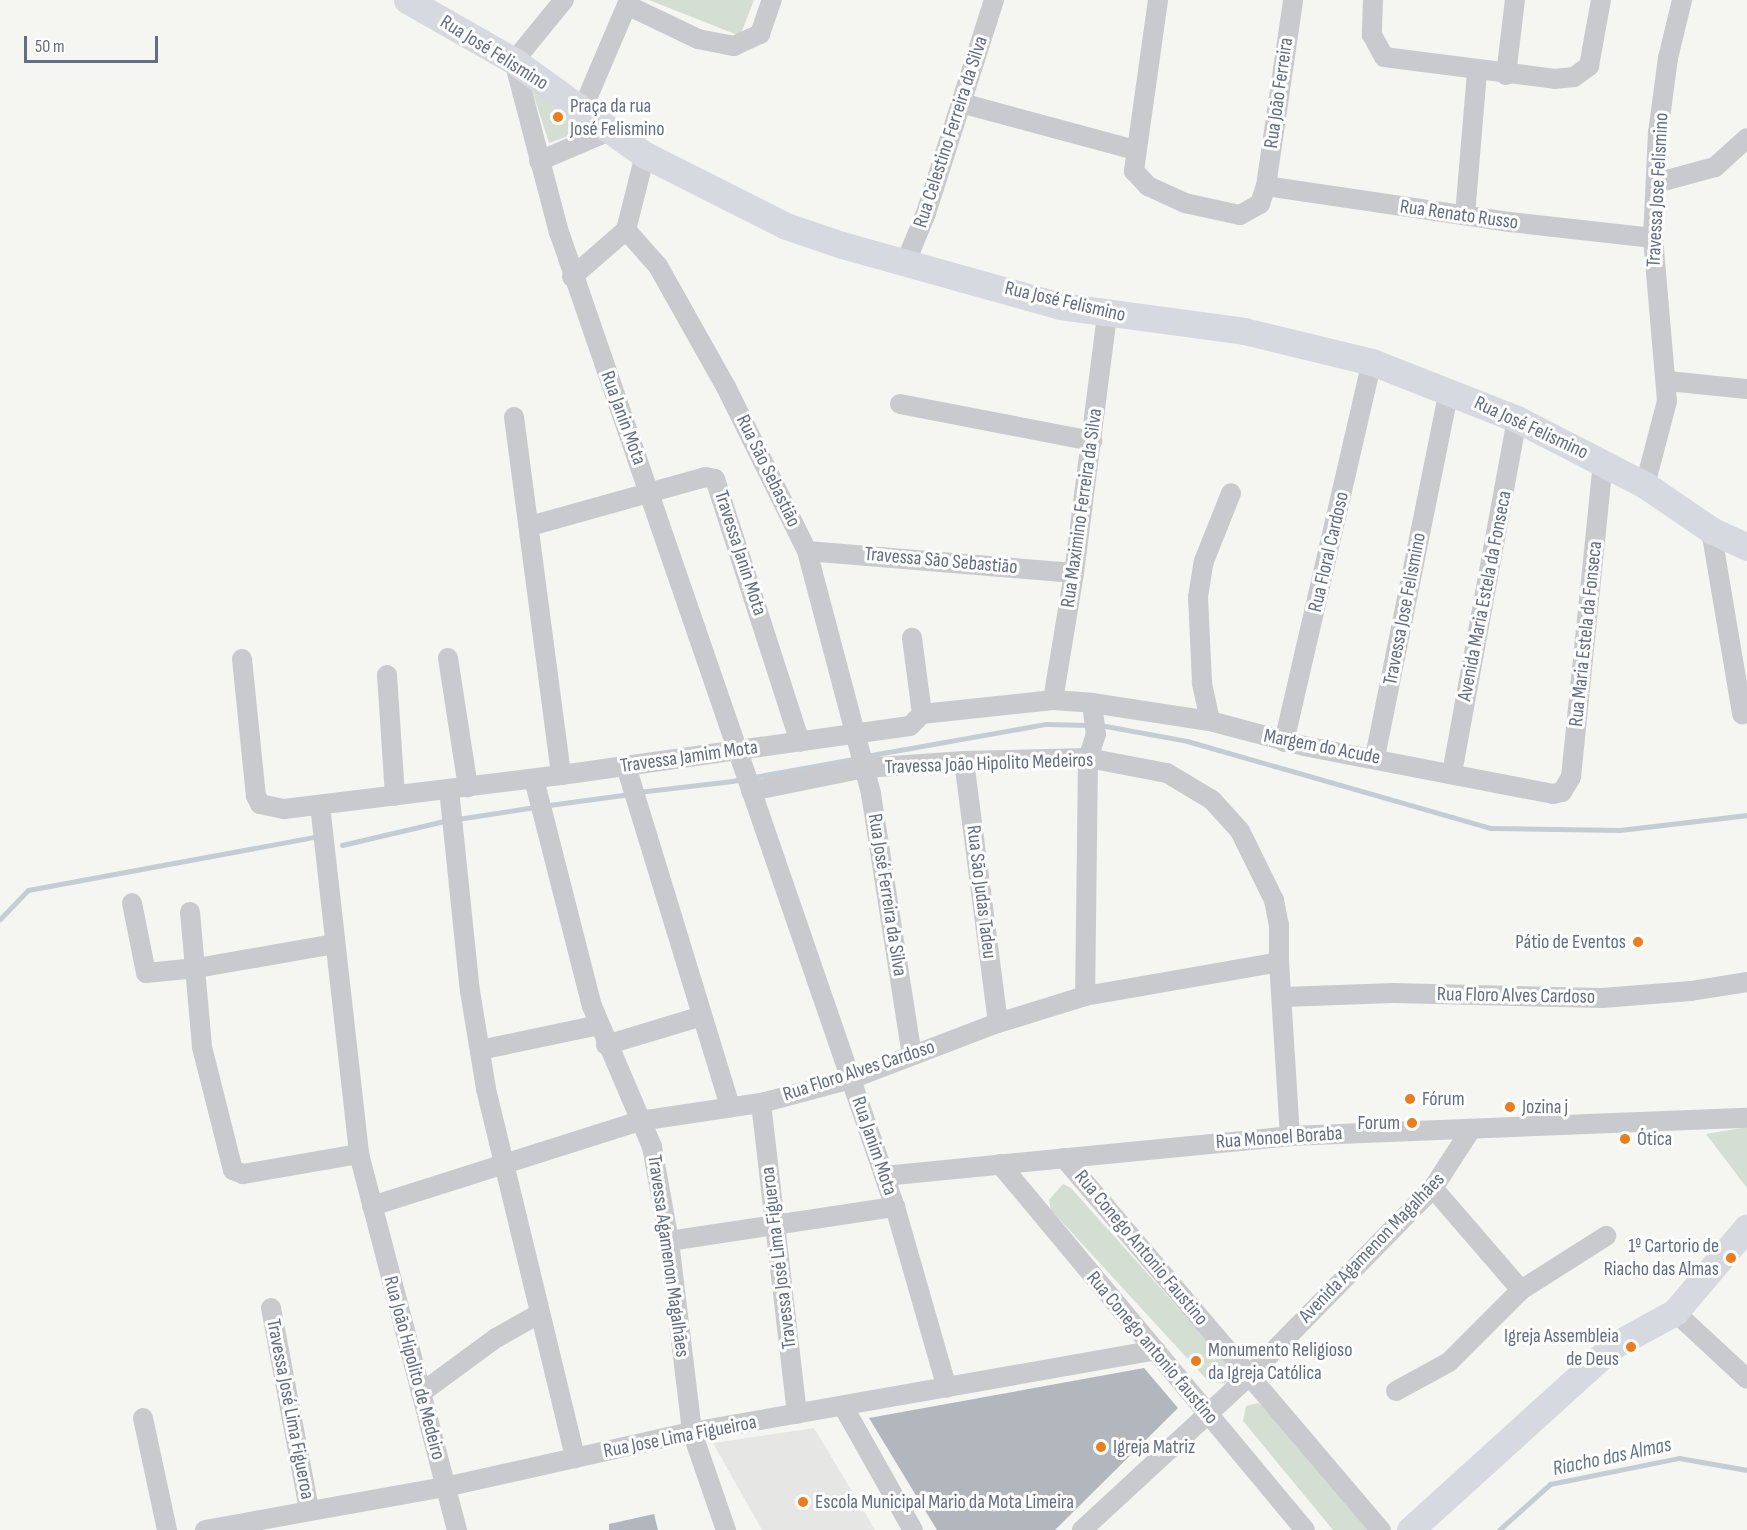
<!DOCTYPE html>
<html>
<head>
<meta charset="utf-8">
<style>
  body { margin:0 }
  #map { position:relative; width:1747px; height:1530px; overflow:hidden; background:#f5f6f2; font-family:"Sofia Sans Condensed",sans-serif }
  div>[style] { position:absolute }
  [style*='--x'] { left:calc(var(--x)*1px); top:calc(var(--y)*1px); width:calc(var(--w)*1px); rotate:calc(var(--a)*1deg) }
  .built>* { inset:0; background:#e6e6e5 }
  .green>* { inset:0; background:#d4ded3 }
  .stream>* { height:5px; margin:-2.5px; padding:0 2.5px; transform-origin:2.5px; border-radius:2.5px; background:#c5ccd3 }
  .building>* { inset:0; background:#b2b7be }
  .street>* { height:20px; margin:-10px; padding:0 10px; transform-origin:10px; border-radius:10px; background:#c8cace }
  .secondary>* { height:27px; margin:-13.5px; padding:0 13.5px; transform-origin:13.5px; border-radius:13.5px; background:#d6d9df }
  .dots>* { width:16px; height:16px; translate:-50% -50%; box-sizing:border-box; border:3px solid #fff; border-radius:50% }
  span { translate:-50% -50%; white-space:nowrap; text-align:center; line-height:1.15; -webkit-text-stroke:6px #fff; paint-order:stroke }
  .street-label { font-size:20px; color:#636e85 }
  .poi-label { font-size:20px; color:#636e85 }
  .left { translate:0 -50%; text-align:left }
  .right { translate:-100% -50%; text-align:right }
  .water-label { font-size:21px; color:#637689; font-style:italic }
  .scale { position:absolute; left:24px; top:36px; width:134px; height:27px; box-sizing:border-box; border:3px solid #636e85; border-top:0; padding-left:8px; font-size:18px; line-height:21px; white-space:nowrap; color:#636e85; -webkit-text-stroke:4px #fff; paint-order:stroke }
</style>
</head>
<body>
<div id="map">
  <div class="built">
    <div style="clip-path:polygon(814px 1428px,875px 1530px,762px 1530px,713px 1443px)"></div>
  </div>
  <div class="green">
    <div style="clip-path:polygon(649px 0,754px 0,740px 36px)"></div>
    <div style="clip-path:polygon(530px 84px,599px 125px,549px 143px)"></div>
    <div style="clip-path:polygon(1747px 1127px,1747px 1188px,1706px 1134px)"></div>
    <div style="clip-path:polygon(1063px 1184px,1071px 1188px,1231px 1367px,1235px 1378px,1229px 1384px,1208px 1381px,1051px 1210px,1049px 1200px)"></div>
    <div style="clip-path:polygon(1258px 1403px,1267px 1409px,1378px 1530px,1333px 1530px,1243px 1421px,1246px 1406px)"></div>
  </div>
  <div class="stream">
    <div style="--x:1100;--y:725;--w:88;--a:10.4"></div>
    <div style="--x:1187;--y:741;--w:316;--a:16"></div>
    <div style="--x:1491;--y:828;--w:129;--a:0.9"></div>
    <div style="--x:1620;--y:830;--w:128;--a:-6.7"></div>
    <div style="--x:866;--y:756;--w:183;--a:-10.1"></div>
    <div style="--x:1046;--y:724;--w:44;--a:1.3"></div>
    <div style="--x:638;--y:792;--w:95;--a:-6.7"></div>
    <div style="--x:732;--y:781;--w:128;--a:-10.3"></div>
    <div style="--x:549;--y:805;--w:82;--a:-7.7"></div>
    <div style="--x:457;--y:819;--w:79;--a:-8.7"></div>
    <div style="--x:342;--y:845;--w:105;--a:-13.2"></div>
    <div style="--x:0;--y:919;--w:40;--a:-46"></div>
    <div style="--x:28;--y:890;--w:290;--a:-10.5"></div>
    <div style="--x:1499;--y:1530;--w:69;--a:-42"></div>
    <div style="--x:1550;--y:1484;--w:132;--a:-11.4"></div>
    <div style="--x:1679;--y:1458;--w:69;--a:10"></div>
  </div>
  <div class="building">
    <div style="clip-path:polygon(1144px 1368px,1178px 1408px,1055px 1530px,937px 1530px,869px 1418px)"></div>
    <div style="clip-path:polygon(654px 1514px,658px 1530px,609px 1530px,609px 1524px)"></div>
  </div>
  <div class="street">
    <div style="--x:564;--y:0;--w:79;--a:129.3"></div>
    <div style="--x:514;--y:61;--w:177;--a:75.3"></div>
    <div style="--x:559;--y:232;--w:1031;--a:70.99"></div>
    <div style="--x:895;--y:1207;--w:188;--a:74"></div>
    <div style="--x:1158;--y:0;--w:173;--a:98"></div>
    <div style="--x:1134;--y:171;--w:21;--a:47"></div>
    <div style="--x:1148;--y:186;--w:41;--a:24.7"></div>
    <div style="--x:1185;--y:203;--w:56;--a:12.3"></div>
    <div style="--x:1240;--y:215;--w:23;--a:-29"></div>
    <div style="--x:1260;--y:204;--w:19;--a:-72"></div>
    <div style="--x:1266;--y:186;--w:188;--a:-81.7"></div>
    <div style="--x:1373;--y:0;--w:35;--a:92"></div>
    <div style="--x:1372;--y:35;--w:25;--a:61"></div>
    <div style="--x:1384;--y:57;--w:172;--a:7.3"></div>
    <div style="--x:1555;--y:79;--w:19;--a:-6"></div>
    <div style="--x:1574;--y:77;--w:19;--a:-36"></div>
    <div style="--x:1589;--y:66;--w:67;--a:-79.7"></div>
    <div style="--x:627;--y:5;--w:79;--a:25.6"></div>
    <div style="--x:698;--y:39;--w:37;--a:11"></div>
    <div style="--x:734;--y:46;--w:29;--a:-25"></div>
    <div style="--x:760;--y:34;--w:36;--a:-71"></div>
    <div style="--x:1506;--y:75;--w:76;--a:-83.2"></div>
    <div style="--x:961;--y:103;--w:180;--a:15.1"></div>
    <div style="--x:583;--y:108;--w:117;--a:-66.9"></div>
    <div style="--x:539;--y:161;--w:79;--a:-23"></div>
    <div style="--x:1656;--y:183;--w:61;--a:-15.2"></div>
    <div style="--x:1715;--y:167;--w:43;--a:-42.2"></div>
    <div style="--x:1266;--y:186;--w:247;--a:8.4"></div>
    <div style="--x:1510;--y:222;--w:144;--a:6.4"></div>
    <div style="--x:1465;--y:215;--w:144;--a:-85.2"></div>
    <div style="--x:626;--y:230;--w:48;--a:48.4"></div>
    <div style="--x:658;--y:266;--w:139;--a:60.7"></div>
    <div style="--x:726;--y:387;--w:183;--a:63.7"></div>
    <div style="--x:807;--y:551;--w:251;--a:75.2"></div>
    <div style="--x:871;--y:794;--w:264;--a:81.1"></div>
    <div style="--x:905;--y:264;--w:55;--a:-67.6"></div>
    <div style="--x:926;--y:213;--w:224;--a:-72.3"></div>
    <div style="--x:572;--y:277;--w:72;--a:-41"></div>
    <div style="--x:626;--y:230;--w:77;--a:-75.8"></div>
    <div style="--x:1668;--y:381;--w:79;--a:5.8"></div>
    <div style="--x:900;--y:404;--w:196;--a:10.9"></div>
    <div style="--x:514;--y:417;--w:361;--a:82.5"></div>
    <div style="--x:1645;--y:485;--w:87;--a:-75.3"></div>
    <div style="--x:1667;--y:401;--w:164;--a:-94.9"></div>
    <div style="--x:1653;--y:238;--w:105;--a:-87.3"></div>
    <div style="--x:1658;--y:133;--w:76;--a:-82.4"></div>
    <div style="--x:1668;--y:58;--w:60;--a:-76.4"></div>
    <div style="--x:530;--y:526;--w:182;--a:-15.6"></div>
    <div style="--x:705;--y:477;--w:10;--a:11"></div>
    <div style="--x:715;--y:479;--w:276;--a:72.1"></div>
    <div style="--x:1711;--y:530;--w:187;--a:80.4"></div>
    <div style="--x:807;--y:551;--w:268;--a:4.7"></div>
    <div style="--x:448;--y:658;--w:131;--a:81.2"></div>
    <div style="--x:242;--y:659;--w:138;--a:84.2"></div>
    <div style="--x:256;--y:796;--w:9;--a:63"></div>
    <div style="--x:260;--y:804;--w:25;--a:12"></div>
    <div style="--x:284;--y:809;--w:279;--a:-7"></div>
    <div style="--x:561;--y:775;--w:352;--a:-8"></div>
    <div style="--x:910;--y:726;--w:17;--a:-45"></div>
    <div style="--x:922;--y:714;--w:77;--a:-97.5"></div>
    <div style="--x:387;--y:675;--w:121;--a:86.2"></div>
    <div style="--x:1053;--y:700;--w:129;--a:-80.6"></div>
    <div style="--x:1074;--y:573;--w:260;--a:-82.7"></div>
    <div style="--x:1092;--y:703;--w:119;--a:8.7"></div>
    <div style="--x:1210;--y:721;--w:97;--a:14.9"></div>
    <div style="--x:1304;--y:746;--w:254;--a:10.9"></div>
    <div style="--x:1553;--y:794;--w:9;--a:-13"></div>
    <div style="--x:1562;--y:792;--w:17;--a:-59"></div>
    <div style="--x:1571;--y:777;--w:316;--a:-84.2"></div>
    <div style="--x:922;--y:714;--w:132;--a:-6.1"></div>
    <div style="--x:1053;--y:700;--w:39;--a:4"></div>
    <div style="--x:1092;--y:703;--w:31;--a:83"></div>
    <div style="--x:1096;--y:734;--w:25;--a:108"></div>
    <div style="--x:1088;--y:758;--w:238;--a:90.7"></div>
    <div style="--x:1210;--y:721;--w:40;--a:-102"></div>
    <div style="--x:1202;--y:682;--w:85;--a:-92.7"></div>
    <div style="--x:1198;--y:597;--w:36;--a:-81"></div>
    <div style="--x:1204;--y:561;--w:73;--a:-68.3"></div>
    <div style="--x:1284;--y:742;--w:390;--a:-77"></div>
    <div style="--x:1375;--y:757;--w:374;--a:-78.6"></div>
    <div style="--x:964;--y:761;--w:264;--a:82.6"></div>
    <div style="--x:626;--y:766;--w:357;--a:73"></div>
    <div style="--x:1452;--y:773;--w:360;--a:-79.6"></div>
    <div style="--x:534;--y:779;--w:234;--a:75.7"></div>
    <div style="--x:592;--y:1006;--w:153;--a:66.9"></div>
    <div style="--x:652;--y:1147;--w:96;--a:79.7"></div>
    <div style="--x:669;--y:1241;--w:192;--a:83.1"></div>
    <div style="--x:692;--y:1432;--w:104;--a:70.9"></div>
    <div style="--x:449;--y:789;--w:203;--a:84.1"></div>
    <div style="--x:470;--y:991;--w:99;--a:80.7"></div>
    <div style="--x:486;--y:1089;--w:380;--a:76.4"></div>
    <div style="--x:751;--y:791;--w:116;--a:-11.4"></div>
    <div style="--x:865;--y:768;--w:99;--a:-4"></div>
    <div style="--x:964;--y:761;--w:124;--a:-1.4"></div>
    <div style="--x:1088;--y:758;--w:80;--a:10.8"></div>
    <div style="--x:1167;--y:773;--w:52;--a:31"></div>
    <div style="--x:1212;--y:800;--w:42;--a:47.9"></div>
    <div style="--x:1240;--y:831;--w:77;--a:63.8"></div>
    <div style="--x:1274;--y:900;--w:25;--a:79"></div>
    <div style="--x:1279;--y:925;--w:37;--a:90"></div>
    <div style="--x:320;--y:805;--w:351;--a:83.6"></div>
    <div style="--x:359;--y:1154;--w:389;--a:75.4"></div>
    <div style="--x:132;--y:903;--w:71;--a:78.7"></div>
    <div style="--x:146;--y:973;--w:51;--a:-5.6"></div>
    <div style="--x:197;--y:968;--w:140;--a:-9.9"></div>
    <div style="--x:190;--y:912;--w:136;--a:84.9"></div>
    <div style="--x:202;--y:1047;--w:127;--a:75.9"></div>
    <div style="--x:233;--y:1170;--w:11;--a:22"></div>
    <div style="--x:243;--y:1174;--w:118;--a:-9.8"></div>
    <div style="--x:1283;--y:997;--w:110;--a:-2.1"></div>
    <div style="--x:1393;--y:993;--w:209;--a:1.4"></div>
    <div style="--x:1602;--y:998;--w:89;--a:-4.5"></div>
    <div style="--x:1691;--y:991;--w:57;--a:-9.1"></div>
    <div style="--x:606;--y:1045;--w:100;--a:-16.8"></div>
    <div style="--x:480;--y:1050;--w:122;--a:-11.9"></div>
    <div style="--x:761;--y:1103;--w:313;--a:83.4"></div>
    <div style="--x:1064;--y:1158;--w:489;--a:49.6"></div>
    <div style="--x:1000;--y:1164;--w:476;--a:50.2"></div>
    <div style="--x:884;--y:1176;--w:408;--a:-5.6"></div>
    <div style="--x:1290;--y:1136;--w:457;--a:-2.3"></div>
    <div style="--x:1433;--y:1188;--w:135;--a:49.2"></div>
    <div style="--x:1521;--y:1290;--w:101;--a:-32.4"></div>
    <div style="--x:372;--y:1206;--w:281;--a:-17.6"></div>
    <div style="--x:640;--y:1121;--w:122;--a:-8.5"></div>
    <div style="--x:761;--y:1103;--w:93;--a:-14.9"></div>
    <div style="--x:851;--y:1079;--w:157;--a:-20.9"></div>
    <div style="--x:998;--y:1023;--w:91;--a:-17.2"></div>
    <div style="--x:1085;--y:996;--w:197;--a:-9.9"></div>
    <div style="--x:1279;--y:962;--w:174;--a:86.4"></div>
    <div style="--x:669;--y:1241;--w:229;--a:-8.6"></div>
    <div style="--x:271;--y:1308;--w:205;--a:79.3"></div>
    <div style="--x:1675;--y:1312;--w:98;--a:42.9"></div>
    <div style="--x:1396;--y:1391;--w:60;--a:-28.7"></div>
    <div style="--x:1449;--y:1362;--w:102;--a:-45"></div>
    <div style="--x:421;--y:1393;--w:93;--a:-36.3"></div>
    <div style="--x:496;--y:1338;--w:49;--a:-29.2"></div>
    <div style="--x:843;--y:1406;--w:142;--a:60.6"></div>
    <div style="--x:143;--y:1418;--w:115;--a:77.9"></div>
    <div style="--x:205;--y:1530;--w:244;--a:-10.2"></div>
    <div style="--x:445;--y:1487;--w:253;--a:-12.6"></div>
    <div style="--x:692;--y:1432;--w:471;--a:-10"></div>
    <div style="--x:1082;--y:1530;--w:227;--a:-42.7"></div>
    <div style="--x:1249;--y:1376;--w:263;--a:-45.6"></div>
    <div style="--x:1433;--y:1188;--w:68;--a:-57"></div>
  </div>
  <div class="secondary">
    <div style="--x:407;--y:0;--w:123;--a:29.7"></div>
    <div style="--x:514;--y:61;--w:161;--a:35.7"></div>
    <div style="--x:645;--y:155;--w:158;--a:26.7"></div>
    <div style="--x:786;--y:226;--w:59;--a:18.7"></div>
    <div style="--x:842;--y:245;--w:226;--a:15.6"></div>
    <div style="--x:1060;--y:306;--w:186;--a:7.7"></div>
    <div style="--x:1244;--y:331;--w:132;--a:13.6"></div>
    <div style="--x:1372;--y:362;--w:156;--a:21.5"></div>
    <div style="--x:1517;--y:419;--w:144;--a:27.3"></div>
    <div style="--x:1645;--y:485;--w:80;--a:34.3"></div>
    <div style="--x:1711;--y:530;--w:40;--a:25"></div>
    <div style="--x:1410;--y:1530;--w:274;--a:-42.2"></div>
    <div style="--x:1613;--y:1346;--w:71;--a:-28.7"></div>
    <div style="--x:1675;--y:1312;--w:111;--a:-49.7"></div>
  </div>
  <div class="dots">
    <div style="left:558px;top:117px;background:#ef7b19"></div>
    <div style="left:1638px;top:942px;background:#ef7b19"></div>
    <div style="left:1410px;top:1099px;background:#ef7b19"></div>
    <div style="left:1510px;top:1107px;background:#ef7b19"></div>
    <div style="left:1412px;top:1123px;background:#ef7b19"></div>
    <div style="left:1625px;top:1139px;background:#ef7b19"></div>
    <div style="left:1731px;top:1258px;background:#ef7b19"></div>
    <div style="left:1631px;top:1347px;background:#ef7b19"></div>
    <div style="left:1196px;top:1361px;background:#ef7b19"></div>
    <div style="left:1101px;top:1447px;background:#ef7b19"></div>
    <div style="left:803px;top:1502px;background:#ef7b19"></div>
  </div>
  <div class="street-label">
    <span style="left:494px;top:53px;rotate:32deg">Rua José Felismino</span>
    <span style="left:1279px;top:93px;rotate:-82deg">Rua João Ferreira</span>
    <span style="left:951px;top:132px;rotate:-72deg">Rua Celestino Ferreira da Silva</span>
    <span style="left:1658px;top:190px;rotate:-87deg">Travessa Jose Felismino</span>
    <span style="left:1459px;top:215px;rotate:8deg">Rua Renato Russo</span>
    <span style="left:1065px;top:302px;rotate:13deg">Rua José Felismino</span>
    <span style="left:623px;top:418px;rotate:70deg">Rua Janin Mota</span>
    <span style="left:1531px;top:428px;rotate:25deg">Rua José Felismino</span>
    <span style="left:768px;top:471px;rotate:64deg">Rua São Sebastião</span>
    <span style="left:1082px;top:508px;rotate:-82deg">Rua Maximino Ferreira da Silva</span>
    <span style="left:1329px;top:552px;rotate:-77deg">Rua Floral Cardoso</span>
    <span style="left:740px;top:553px;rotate:72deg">Travessa Janin Mota</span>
    <span style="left:941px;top:561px;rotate:5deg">Travessa São Sebastião</span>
    <span style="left:1485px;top:596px;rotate:-79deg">Avenida Maria Estela da Fonseca</span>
    <span style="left:1405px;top:609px;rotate:-79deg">Travessa Jose Felismino</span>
    <span style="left:1586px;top:634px;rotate:-84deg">Rua Maria Estela da Fonseca</span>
    <span style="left:1322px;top:747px;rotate:11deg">Margem do Acude</span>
    <span style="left:689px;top:757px;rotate:-8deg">Travessa Jamim Mota</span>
    <span style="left:989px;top:764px;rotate:-2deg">Travessa João Hipolito Medeiros</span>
    <span style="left:981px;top:892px;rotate:83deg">Rua São Judas Tadeu</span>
    <span style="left:887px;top:895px;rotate:81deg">Rua José Ferreira da Silva</span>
    <span style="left:1516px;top:996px;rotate:1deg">Rua Floro Alves Cardoso</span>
    <span style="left:859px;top:1071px;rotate:-18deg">Rua Floro Alves Cardoso</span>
    <span style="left:1279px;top:1138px;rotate:-4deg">Rua Monoel Boraba</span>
    <span style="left:874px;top:1146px;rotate:71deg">Rua Janim Mota</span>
    <span style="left:1141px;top:1248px;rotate:50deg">Rua Conego Antonio Faustino</span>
    <span style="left:1372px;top:1248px;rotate:-46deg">Avenida Agamenon Magalhães</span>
    <span style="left:668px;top:1256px;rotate:82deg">Travessa Agamenon Magalhães</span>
    <span style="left:779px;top:1258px;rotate:-97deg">Travessa José Lima Figueroa</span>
    <span style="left:1152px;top:1348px;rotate:50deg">Rua Conego antonio faustino</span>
    <span style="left:414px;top:1368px;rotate:75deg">Rua João Hipolito de Medeiro</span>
    <span style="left:290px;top:1409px;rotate:79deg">Travessa José Lima Figueroa</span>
    <span style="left:680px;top:1437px;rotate:-11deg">Rua Jose Lima Figueiroa</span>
  </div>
  <div class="poi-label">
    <span class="left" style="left:570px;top:118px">Praça da rua<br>José Felismino</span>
    <span class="right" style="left:1626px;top:942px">Pátio de Eventos</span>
    <span class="left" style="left:1422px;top:1099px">Fórum</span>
    <span class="left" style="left:1522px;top:1107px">Jozina j</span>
    <span class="right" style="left:1400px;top:1123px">Forum</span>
    <span class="left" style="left:1637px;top:1139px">Ótica</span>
    <span class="right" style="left:1719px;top:1258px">1º Cartorio de<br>Riacho das Almas</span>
    <span class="right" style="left:1619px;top:1348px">Igreja Assembleia<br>de Deus</span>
    <span class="left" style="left:1208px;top:1362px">Monumento Religioso<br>da Igreja Católica</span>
    <span class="left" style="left:1113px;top:1447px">Igreja Matriz</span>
    <span class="left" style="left:815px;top:1502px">Escola Municipal Mario da Mota Limeira</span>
  </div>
  <div class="water-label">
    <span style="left:1612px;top:1457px;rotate:-12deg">Riacho das Almas</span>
  </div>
  <div class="scale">50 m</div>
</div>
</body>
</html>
